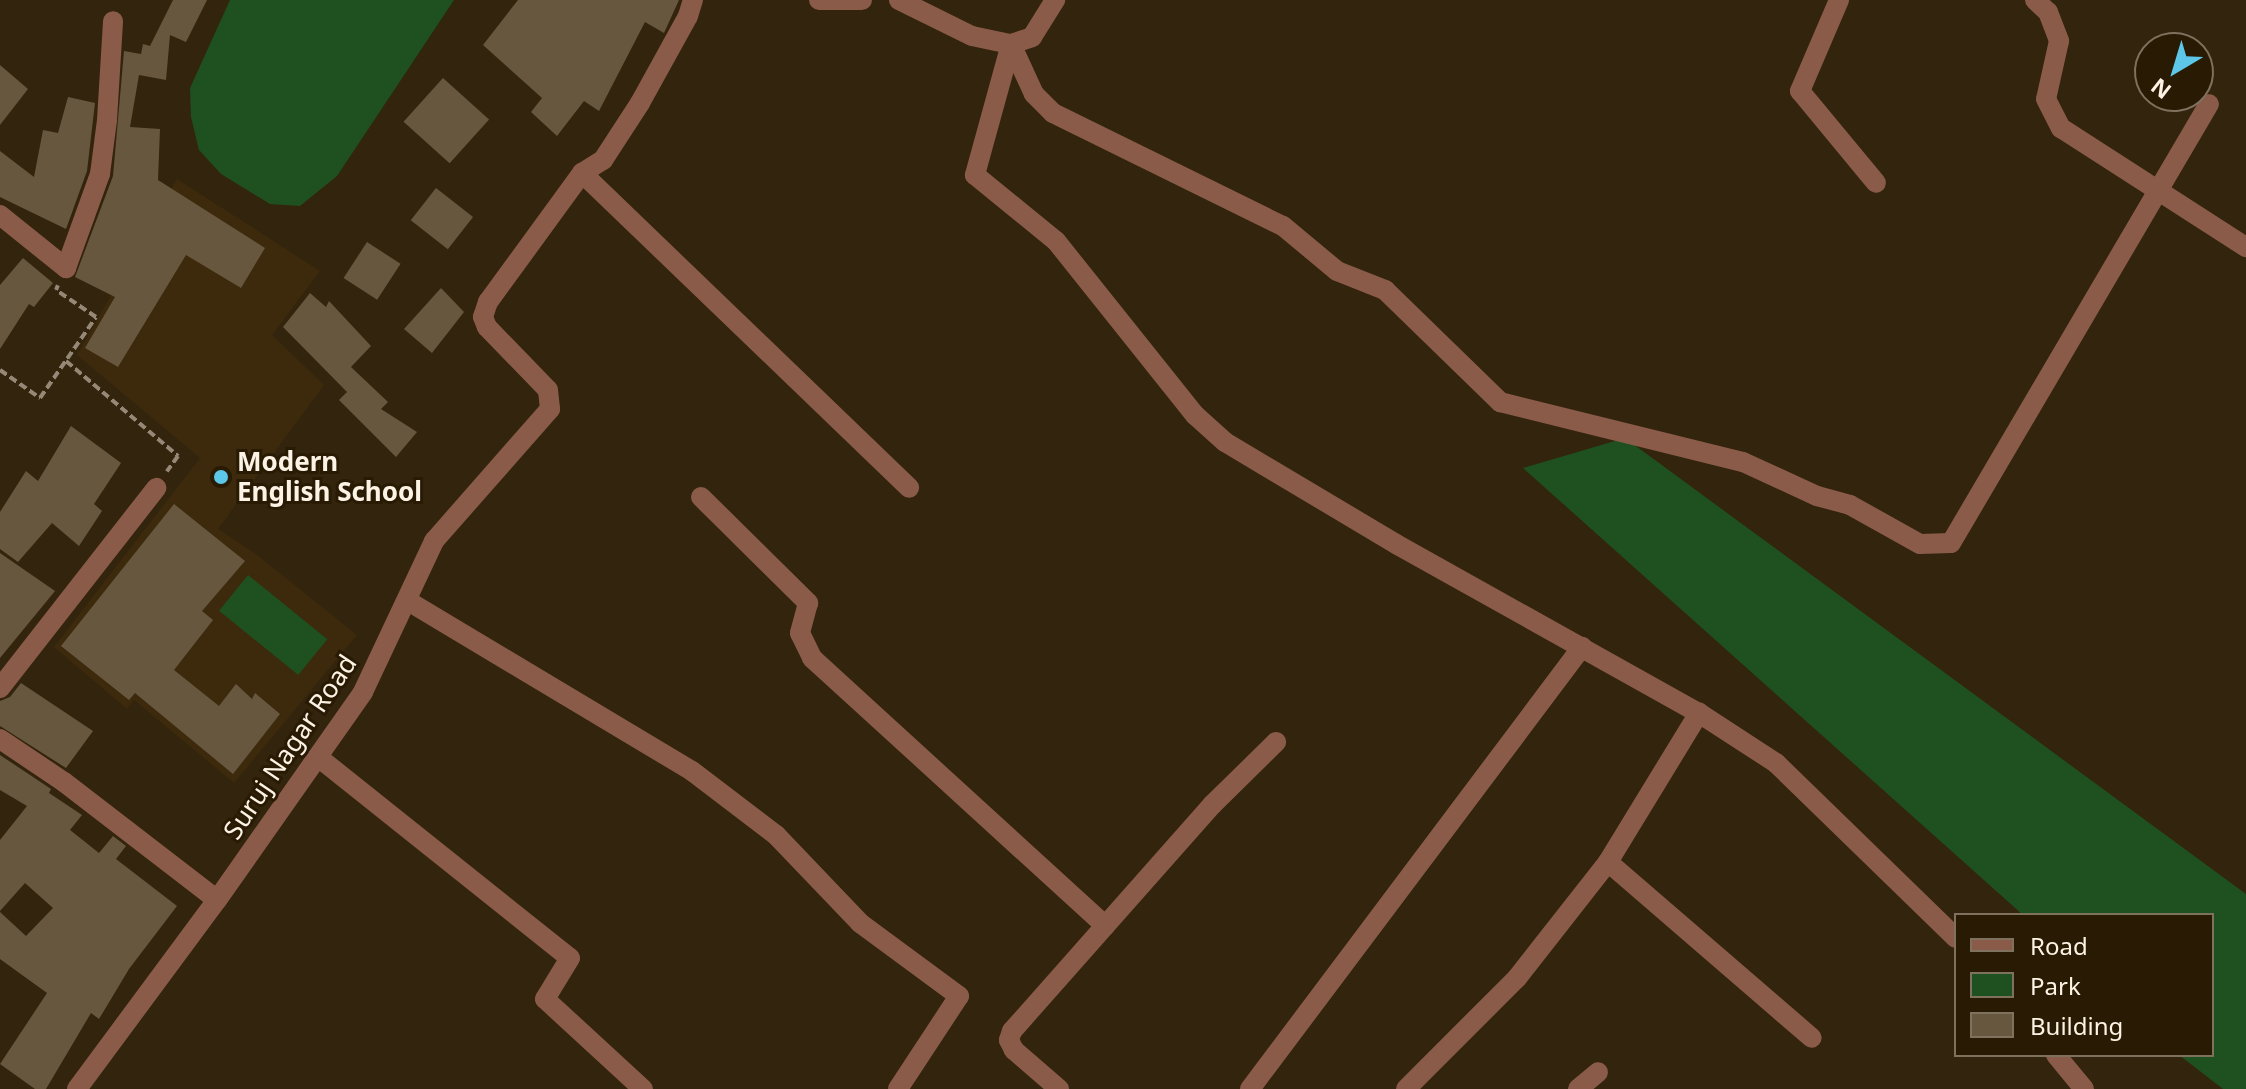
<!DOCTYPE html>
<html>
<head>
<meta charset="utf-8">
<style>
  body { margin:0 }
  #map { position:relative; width:2246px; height:1089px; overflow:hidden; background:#33240d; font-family:"Noto Sans",sans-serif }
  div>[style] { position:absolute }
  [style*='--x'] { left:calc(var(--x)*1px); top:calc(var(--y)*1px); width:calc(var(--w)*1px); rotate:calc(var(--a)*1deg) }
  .built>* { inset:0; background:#3d2a0c }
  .green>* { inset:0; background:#1f5020; transform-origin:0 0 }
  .building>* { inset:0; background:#68573f; transform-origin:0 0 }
  .path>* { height:4px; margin-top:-2px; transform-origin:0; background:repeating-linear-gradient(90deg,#958876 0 8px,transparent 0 12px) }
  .minor>* { height:20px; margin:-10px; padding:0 10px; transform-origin:10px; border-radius:10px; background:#8b5b49 }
  .dots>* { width:22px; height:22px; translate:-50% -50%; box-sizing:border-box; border:4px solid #291a04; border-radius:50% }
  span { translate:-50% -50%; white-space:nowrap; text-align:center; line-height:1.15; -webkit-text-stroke:6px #291a04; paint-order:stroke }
  .poi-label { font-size:26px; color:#fdf3e5; font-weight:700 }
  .left { translate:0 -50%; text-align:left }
  .street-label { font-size:26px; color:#fdf3e5 }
  .legend { position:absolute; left:1954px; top:913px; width:260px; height:144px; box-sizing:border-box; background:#291a04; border:2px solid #7e715e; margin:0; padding:10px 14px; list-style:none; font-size:24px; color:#fdf3e5 }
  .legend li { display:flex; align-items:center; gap:16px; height:40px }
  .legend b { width:40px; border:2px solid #7e715e }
  .north { position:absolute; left:2134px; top:32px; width:80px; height:80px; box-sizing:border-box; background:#291a04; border:2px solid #7e715e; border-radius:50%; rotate:218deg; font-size:22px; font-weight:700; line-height:32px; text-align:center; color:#fdf3e5 }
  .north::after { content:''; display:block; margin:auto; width:28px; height:36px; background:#5cc7e8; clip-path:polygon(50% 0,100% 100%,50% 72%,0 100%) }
</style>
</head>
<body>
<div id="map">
  <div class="built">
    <div style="clip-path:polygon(177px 179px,320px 271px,272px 335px,324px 385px,218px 529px,256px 554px,357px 635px,234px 783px,134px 700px,127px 709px,54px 647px,200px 458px,77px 355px)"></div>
  </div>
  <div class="green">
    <div style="clip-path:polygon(230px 0,454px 0,337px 176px,300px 206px,270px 204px,221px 174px,199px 150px,191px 117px,190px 88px)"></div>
    <div style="clip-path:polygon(1625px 438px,2246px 894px,2246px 1089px,2223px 1089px,2179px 1055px,2212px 1055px,2212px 915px,2023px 915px,1523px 468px)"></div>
    <div style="left:248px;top:575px;width:102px;height:46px;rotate:39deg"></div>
  </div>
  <div class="building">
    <div style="clip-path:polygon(173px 0,207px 0,186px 42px,170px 35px,166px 80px,139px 75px,130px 127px,160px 129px,158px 180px,265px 248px,241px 288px,186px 255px,118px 367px,85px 348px,115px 297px,75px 277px,113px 176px,124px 51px,141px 54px,143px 44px,150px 46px)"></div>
    <div style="clip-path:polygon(518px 0,679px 0,664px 33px,645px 22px,599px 111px,584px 101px,557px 136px,531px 112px,542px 98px,483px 45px)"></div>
    <div style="clip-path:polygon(0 65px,28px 89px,0 125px)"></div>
    <div style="left:443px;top:78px;width:62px;height:59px;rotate:42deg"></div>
    <div style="clip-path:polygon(68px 97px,95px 103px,87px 171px,66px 229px,0 197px,0 151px,34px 177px,43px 130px,58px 133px)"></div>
    <div style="left:436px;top:188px;width:47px;height:41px;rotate:38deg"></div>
    <div style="left:367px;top:242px;width:40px;height:43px;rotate:33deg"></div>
    <div style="clip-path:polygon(23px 258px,53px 283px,34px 307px,29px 304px,0 349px,0 285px)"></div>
    <div style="clip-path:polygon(441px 288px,464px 312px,432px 353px,404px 329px)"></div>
    <div style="clip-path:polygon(310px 293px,326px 307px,329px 301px,371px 346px,351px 367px,388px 402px,381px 409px,417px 432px,396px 457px,339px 400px,347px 392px,283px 327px)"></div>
    <div style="clip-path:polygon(71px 426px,121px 463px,94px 504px,102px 511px,79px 546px,52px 523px,18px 562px,0 549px,0 512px,26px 471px,38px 481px)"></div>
    <div style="clip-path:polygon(174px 504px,245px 561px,202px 611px,213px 620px,174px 670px,219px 706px,236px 684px,252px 699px,255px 693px,280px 714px,233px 774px,135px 693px,129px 700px,61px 646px)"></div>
    <div style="clip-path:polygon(0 553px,55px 591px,0 658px)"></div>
    <div style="clip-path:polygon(21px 683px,93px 731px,66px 768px,0 726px,0 701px,10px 697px)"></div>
    <div style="clip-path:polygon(0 755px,51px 789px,49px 793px,82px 815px,70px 830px,99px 853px,113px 836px,126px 846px,116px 859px,177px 906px,129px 969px,99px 1019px,91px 1013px,46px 1089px,35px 1089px,0 1064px,47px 993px,0 959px,0 912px,26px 936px,53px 908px,25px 883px,0 911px,0 840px,27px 806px,0 790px)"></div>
  </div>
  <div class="path">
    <div style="--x:66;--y:361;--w:147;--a:40.3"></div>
    <div style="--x:178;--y:456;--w:19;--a:126"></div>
    <div style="--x:0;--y:370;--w:49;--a:35"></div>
    <div style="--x:40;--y:398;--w:98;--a:-55.3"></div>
    <div style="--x:96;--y:317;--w:48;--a:-146"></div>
    <div style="--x:56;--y:290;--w:5;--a:-68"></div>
  </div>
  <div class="minor">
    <div style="--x:819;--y:0;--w:43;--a:0"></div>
    <div style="--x:899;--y:0;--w:81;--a:26.3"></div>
    <div style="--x:972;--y:36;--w:40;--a:12"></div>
    <div style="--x:1011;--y:44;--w:22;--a:-18"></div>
    <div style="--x:1032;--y:37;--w:44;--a:-58.1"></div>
    <div style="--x:1839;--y:0;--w:99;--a:113.2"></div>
    <div style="--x:1800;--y:91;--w:119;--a:50.4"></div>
    <div style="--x:2035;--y:0;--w:18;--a:43"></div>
    <div style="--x:2048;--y:12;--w:31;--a:69"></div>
    <div style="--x:2059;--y:41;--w:59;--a:102.6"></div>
    <div style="--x:2046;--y:99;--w:33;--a:63"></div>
    <div style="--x:2061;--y:128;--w:220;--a:32.8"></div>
    <div style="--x:1011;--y:44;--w:55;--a:65.3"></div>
    <div style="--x:1034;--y:94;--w:27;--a:45"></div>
    <div style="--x:1053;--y:113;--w:256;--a:26.2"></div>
    <div style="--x:1283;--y:226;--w:70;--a:39.8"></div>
    <div style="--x:1337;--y:271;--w:52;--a:21.6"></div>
    <div style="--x:1385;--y:290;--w:161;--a:44.2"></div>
    <div style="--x:1500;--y:402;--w:250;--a:13.9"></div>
    <div style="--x:1743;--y:462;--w:81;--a:24.7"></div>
    <div style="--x:1817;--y:496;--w:34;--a:15"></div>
    <div style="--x:1850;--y:505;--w:80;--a:29.1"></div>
    <div style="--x:1920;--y:544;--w:31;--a:-2"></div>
    <div style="--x:1951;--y:543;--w:509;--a:-59.56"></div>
    <div style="--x:1011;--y:44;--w:136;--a:105.4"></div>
    <div style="--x:975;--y:175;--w:104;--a:39.2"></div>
    <div style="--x:1056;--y:241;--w:223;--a:51.4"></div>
    <div style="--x:1195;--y:415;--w:40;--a:42"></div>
    <div style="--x:1225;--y:442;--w:199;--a:30.8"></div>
    <div style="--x:1396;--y:544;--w:347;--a:29.2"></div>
    <div style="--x:1699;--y:713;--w:92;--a:33"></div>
    <div style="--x:1776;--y:763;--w:251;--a:44.2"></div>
    <div style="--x:582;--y:173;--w:454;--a:43.9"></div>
    <div style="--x:0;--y:215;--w:85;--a:38.8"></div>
    <div style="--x:66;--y:268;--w:100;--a:-70.1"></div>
    <div style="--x:100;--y:174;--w:54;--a:-82.6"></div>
    <div style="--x:107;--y:120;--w:99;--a:-86.5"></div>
    <div style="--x:701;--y:497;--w:151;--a:44.7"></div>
    <div style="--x:808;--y:603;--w:31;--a:105"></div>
    <div style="--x:800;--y:633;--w:28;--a:64"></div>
    <div style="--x:812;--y:658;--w:397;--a:42.4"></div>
    <div style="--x:408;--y:601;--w:331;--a:30.9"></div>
    <div style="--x:692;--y:771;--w:106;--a:37.3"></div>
    <div style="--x:776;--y:835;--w:122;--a:46.3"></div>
    <div style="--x:860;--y:923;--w:123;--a:36.4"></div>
    <div style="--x:959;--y:996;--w:111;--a:123.3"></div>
    <div style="--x:0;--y:688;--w:254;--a:-52"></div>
    <div style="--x:0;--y:739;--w:77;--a:33.9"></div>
    <div style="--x:64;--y:782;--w:193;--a:37.6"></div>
    <div style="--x:318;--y:757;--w:322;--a:38.6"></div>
    <div style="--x:570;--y:958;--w:48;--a:121.4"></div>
    <div style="--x:545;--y:999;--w:133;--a:42.6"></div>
    <div style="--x:1608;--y:862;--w:269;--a:40.8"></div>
    <div style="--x:2056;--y:1055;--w:44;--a:50.5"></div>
    <div style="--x:77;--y:1089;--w:235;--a:-53.5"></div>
    <div style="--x:217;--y:900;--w:254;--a:-54.9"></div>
    <div style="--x:363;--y:692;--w:167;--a:-64.8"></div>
    <div style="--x:434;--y:541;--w:176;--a:-48.7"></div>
    <div style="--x:550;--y:409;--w:19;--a:-96"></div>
    <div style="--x:548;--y:390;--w:88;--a:-134.1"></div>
    <div style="--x:487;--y:327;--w:11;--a:-112"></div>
    <div style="--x:483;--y:317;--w:16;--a:-72"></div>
    <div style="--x:488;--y:302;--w:160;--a:-53.9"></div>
    <div style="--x:582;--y:173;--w:25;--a:-32"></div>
    <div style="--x:603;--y:160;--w:68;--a:-57"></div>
    <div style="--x:640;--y:103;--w:99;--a:-61.1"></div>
    <div style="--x:688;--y:16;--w:17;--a:-73"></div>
    <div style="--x:1059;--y:1089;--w:60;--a:-139.1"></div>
    <div style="--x:1014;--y:1050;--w:11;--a:-117"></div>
    <div style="--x:1009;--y:1040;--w:9;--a:-72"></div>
    <div style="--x:1012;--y:1031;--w:302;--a:-48.5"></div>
    <div style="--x:1212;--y:805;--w:90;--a:-44.5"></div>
    <div style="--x:1250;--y:1089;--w:553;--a:-53.09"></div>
    <div style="--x:1406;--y:1089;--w:157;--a:-45"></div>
    <div style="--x:1517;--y:978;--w:147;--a:-51.9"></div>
    <div style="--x:1608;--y:862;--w:175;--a:-58.6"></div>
    <div style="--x:1578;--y:1089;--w:26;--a:-40"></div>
  </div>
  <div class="dots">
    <div style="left:221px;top:477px;background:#5cc7e8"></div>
  </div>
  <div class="poi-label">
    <span class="left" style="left:237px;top:477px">Modern<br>English School</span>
  </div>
  <div class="street-label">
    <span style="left:290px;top:747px;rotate:-56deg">Suruj Nagar Road</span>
  </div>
  <ul class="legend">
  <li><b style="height:10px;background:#8b5b49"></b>Road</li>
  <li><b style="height:22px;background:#1f5020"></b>Park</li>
  <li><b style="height:22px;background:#68573f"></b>Building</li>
  </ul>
  <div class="north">N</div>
</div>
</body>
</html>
